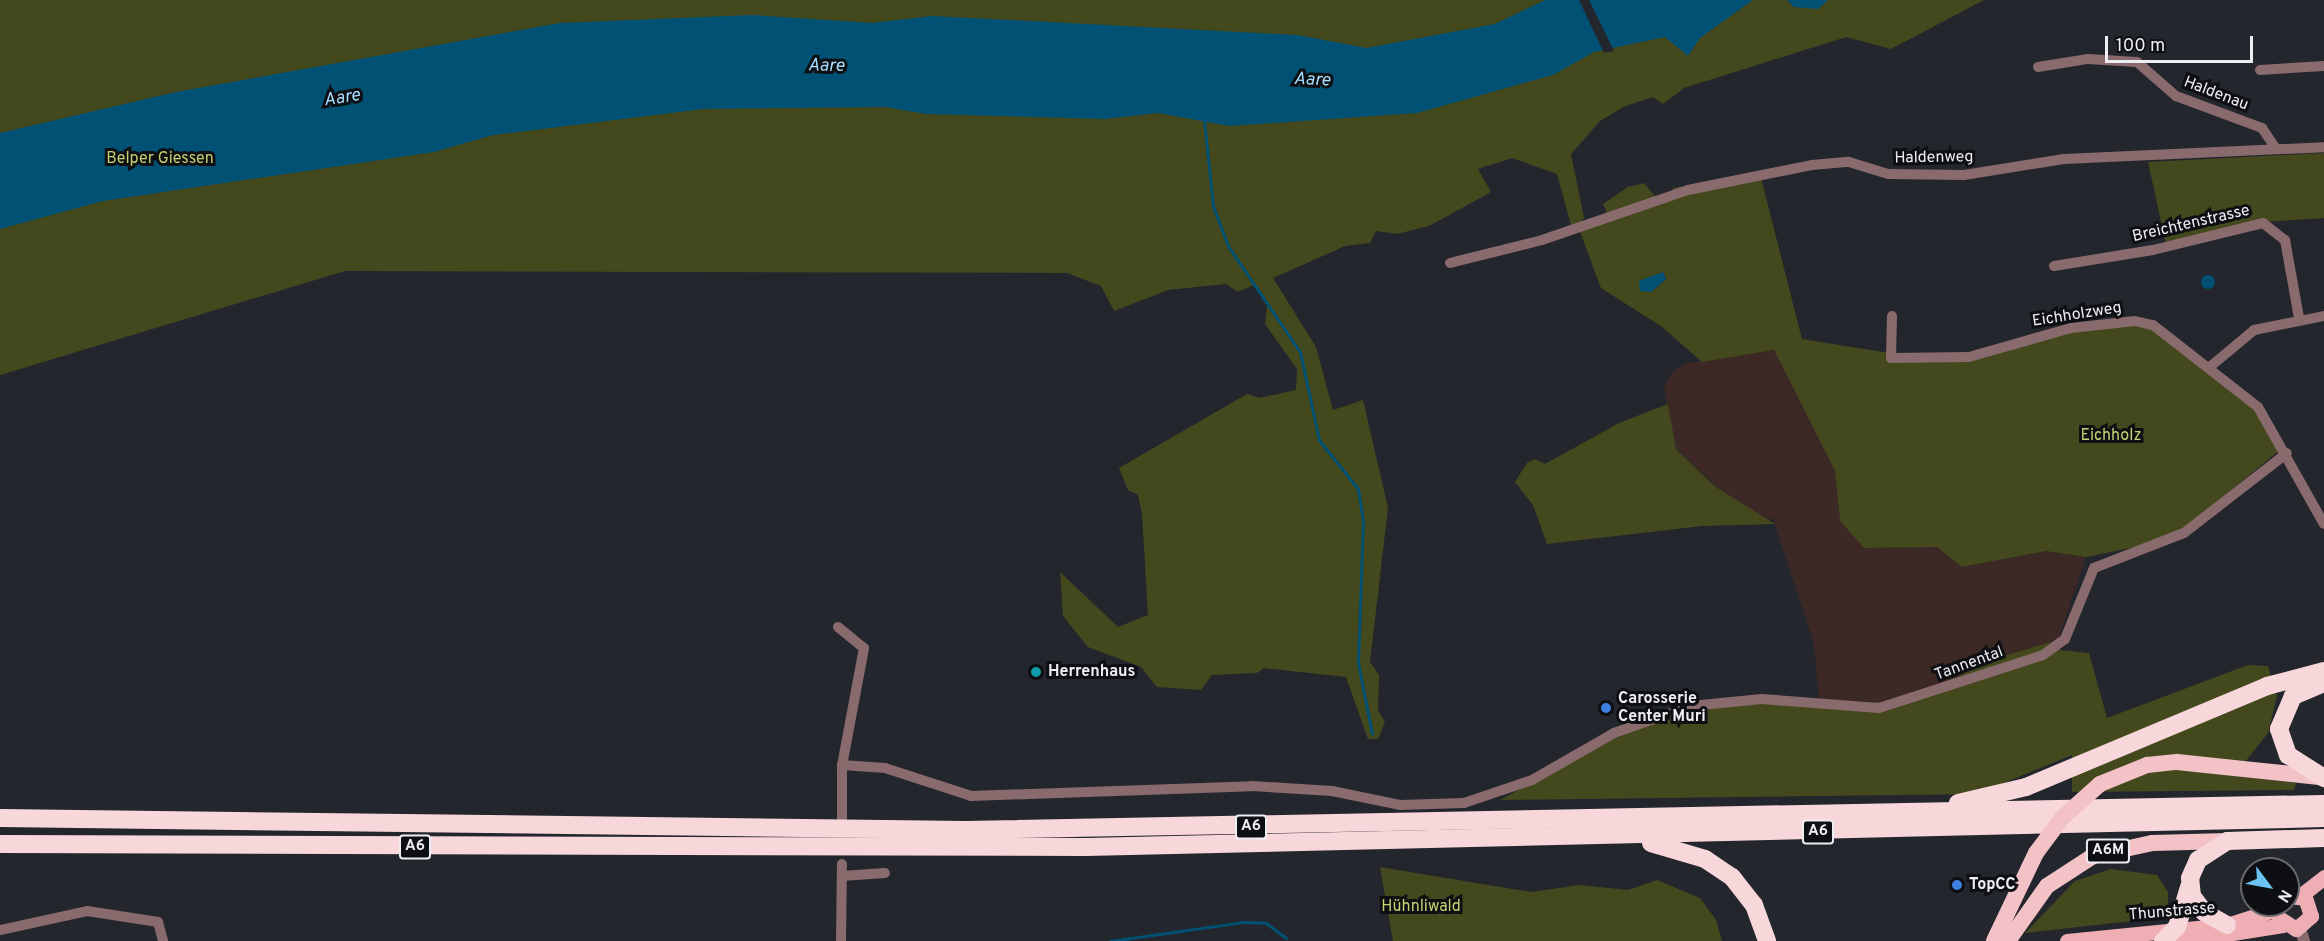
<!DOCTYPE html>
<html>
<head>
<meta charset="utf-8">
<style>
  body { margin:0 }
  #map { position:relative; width:2324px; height:941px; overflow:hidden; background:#24262d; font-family:Overpass,sans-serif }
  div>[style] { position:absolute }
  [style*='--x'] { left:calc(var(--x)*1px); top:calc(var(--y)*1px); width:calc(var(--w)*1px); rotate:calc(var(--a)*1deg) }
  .industrial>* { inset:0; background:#3c2825 }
  .green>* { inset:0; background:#44481d }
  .water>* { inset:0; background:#005173 }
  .round { border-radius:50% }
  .pier>* { inset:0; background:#24262d }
  .stream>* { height:3px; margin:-1.5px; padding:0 1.5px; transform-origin:1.5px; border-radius:1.5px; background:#005173 }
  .minor>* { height:10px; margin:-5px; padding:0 5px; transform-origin:5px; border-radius:5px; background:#896a6d }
  .tertiary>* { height:12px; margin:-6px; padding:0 6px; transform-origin:6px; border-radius:6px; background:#896a6d }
  .primary>* { height:15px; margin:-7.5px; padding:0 7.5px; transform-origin:7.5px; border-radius:7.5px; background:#eeaeb4 }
  .trunk>* { height:16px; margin:-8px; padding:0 8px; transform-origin:8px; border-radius:8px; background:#f2c2c7 }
  .motorway>* { height:18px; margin:-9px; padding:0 9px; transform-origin:9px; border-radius:9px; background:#f7d7da }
  .trunk-bridge>* { height:16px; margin:-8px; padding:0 8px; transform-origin:8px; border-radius:8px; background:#f2c2c7 }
  .dots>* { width:16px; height:16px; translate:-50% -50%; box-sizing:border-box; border:3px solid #0e0f12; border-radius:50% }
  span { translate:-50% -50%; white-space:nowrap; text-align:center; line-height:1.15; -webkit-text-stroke:6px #0e0f12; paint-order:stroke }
  .shield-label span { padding:2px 4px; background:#0e0f12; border:2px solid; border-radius:4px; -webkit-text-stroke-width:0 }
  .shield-label { font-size:15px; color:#edeef3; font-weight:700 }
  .street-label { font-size:16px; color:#edeef3 }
  .park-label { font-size:16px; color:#c7d173 }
  .poi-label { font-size:16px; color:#edeef3; font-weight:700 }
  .left { translate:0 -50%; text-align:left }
  .water-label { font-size:18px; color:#a6dcfd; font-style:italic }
  .north { position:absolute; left:2240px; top:857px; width:60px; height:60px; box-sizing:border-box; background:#0e0f12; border:2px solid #67686c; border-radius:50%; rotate:122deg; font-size:16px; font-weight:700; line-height:24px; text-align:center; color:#edeef3 }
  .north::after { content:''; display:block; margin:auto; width:21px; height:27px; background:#6bc3f2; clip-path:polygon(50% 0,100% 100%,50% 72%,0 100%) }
  .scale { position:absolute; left:2105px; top:36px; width:148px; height:27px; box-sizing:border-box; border:3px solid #edeef3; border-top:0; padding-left:8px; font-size:18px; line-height:21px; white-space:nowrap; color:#edeef3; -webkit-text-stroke:4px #0e0f12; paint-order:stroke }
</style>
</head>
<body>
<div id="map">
  <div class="industrial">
    <div style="clip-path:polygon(1774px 350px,1835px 471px,1840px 521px,1864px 548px,1937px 547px,1963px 567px,2046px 551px,2086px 557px,2058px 640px,1972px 665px,1958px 677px,1893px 702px,1819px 701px,1814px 644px,1773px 519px,1760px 518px,1714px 486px,1676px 448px,1664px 388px,1672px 372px,1688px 363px)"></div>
  </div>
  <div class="green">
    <div style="clip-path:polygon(0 0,1984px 0,1891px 49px,1846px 37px,1684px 88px,1663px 104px,1653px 97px,1625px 106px,1600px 121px,1571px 154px,1584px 218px,1580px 223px,1571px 225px,1557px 174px,1512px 158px,1478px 169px,1491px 192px,1429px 226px,1397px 234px,1376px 231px,1370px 243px,1345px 246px,1273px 278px,1316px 347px,1333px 410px,1363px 400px,1388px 508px,1370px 662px,1379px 675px,1378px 710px,1385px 722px,1378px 739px,1368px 739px,1346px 677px,1264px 668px,1257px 673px,1212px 675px,1201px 690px,1157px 687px,1141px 667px,1088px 647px,1063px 616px,1060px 572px,1118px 627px,1148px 615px,1142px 514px,1138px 495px,1128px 490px,1119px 468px,1247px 394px,1260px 398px,1296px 390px,1297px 369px,1265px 324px,1267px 305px,1253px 285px,1238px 292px,1226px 284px,1168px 290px,1114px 311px,1101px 286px,1067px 273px,345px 271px,0 375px)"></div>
    <div style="clip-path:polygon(2324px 153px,2324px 218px,2263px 222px,2166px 244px,2148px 162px)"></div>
    <div style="clip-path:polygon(evenodd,1761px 178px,1802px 339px,1908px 356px,1977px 355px,2019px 341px,2140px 322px,2246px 395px,2281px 449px,2196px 519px,2167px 538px,2141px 546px,2086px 557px,2046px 551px,1962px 567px,1937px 547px,1864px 548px,1840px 521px,1835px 471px,1774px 350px,1702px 362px,1662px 327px,1601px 288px,1579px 229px,1608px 216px,1603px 204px,1628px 187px,1644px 183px,1655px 196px,1669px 197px,1673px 188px,1700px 183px,1761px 178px,1663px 273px,1666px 279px,1651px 292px,1639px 281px,1663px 273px)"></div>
    <div style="clip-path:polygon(1668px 404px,1676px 449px,1714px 486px,1775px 524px,1702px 526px,1547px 544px,1533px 505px,1515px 482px,1527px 463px,1535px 459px,1545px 464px,1619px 423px)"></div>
    <div style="clip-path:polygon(2058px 640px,2060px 650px,2089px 653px,2107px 718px,2248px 665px,2268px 666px,2277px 696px,2268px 733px,2234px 776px,2296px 783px,2294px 790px,2072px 792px,2072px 755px,1977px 794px,1500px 800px,1606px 742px,1674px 714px,1721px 704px,1893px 702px,1958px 677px,1972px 665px)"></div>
    <div style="clip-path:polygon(1380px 867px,1531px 892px,1580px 885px,1628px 890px,1657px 880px,1700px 898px,1716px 920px,1722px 941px,1393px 941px)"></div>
    <div style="clip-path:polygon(2111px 869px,2157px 875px,2168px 892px,2168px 908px,2158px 918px,2025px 933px,2075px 881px)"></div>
  </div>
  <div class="water">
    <div style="clip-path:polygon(1545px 0,1753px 0,1700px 38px,1688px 56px,1665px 37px,1594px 52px,1553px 75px,1417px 113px,1229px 126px,1158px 113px,1105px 119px,926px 114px,885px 107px,703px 109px,493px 135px,434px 152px,103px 201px,0 229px,0 133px,176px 92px,560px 23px,752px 15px,872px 23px,932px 16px,1298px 35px,1366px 48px,1495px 24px)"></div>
    <div style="clip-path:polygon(1787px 0,1828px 0,1818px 9px,1794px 7px)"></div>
    <div style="clip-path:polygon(1663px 272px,1666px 279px,1651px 292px,1640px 291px,1639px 281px)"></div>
    <div class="round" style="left:2201px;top:275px;width:14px;height:14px"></div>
  </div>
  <div class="pier">
    <div style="clip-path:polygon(1579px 0,1589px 0,1614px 51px,1604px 53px)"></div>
  </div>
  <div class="stream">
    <div style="--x:1204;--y:120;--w:86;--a:84"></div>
    <div style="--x:1213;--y:206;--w:43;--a:69.4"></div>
    <div style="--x:1228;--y:246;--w:128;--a:55.8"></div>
    <div style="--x:1300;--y:352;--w:90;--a:77.8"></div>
    <div style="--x:1319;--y:440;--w:63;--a:51.5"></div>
    <div style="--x:1358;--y:489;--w:31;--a:81"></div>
    <div style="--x:1363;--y:520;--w:143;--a:92"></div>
    <div style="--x:1358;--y:663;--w:72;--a:78.8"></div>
    <div style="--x:1110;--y:941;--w:134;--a:-8.1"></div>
    <div style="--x:1243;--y:922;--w:23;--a:2"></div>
    <div style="--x:1266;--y:923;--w:25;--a:37"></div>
  </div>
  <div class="minor">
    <div style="--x:2038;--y:67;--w:51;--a:-9.1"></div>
    <div style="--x:2088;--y:59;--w:49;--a:3.5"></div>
    <div style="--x:2137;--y:62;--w:52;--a:41.1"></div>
    <div style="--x:2176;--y:96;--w:92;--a:20.4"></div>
    <div style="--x:2262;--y:128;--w:25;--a:56"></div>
    <div style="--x:2260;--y:70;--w:64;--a:-3.6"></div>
    <div style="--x:1450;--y:263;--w:95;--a:-14"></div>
    <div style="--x:1542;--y:240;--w:154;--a:-18.9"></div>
    <div style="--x:1688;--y:190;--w:126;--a:-11.4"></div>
    <div style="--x:1812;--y:165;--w:37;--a:-5"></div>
    <div style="--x:1849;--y:162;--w:41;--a:17.1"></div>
    <div style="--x:1888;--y:174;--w:76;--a:0.8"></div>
    <div style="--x:1964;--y:175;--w:101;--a:-9.1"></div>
    <div style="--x:2064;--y:159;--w:260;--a:-2.6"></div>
    <div style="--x:2054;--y:266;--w:100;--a:-9.2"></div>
    <div style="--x:2153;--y:250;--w:113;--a:-13.8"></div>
    <div style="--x:2263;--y:223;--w:28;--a:38"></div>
    <div style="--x:2285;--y:240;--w:79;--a:79.8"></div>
    <div style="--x:1892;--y:316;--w:42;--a:91.4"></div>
    <div style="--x:1891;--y:358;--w:78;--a:-0.7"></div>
    <div style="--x:1969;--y:357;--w:106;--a:-15.9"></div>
    <div style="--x:2071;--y:328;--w:64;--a:-6.2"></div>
    <div style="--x:2135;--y:321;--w:18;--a:13"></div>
    <div style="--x:2153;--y:325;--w:133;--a:38"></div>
    <div style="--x:2258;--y:407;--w:134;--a:60.6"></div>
    <div style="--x:2211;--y:366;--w:56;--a:-39.9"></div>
    <div style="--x:2254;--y:330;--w:71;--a:-11.3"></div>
    <div style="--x:838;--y:627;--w:33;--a:39"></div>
    <div style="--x:864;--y:648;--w:119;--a:100.6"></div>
    <div style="--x:842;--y:765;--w:54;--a:90"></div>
    <div style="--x:842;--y:765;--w:43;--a:4"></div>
    <div style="--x:885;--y:768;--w:90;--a:18"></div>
    <div style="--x:971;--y:796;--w:281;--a:-2"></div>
    <div style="--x:1252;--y:786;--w:80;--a:3.6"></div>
    <div style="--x:1332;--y:791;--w:69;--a:11.6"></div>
    <div style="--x:1400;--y:805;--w:64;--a:-1.8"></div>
    <div style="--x:1464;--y:803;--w:72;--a:-18.7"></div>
    <div style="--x:1532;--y:780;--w:95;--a:-29.8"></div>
    <div style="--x:1614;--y:733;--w:82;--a:-19.3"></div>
    <div style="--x:1691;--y:706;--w:71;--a:-5.6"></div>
    <div style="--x:1762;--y:699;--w:117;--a:4.4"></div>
    <div style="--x:1879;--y:708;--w:172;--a:-17.9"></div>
    <div style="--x:2043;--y:655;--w:27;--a:-36"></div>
    <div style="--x:2065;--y:639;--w:77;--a:-67.8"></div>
    <div style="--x:2094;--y:568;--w:97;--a:-21.3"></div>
    <div style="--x:2184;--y:533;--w:130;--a:-37.8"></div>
    <div style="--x:842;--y:876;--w:43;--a:-4"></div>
    <div style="--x:0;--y:930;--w:89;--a:-12.3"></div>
    <div style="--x:87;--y:911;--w:72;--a:8.8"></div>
    <div style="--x:158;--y:922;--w:20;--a:75"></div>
    <div style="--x:841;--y:941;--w:77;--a:-89.3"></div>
  </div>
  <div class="tertiary">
    <div style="--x:2300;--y:928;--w:14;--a:73"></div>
  </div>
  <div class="primary">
    <div style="--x:2300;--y:896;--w:31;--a:-38"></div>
    <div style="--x:2279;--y:918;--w:20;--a:33"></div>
    <div style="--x:2296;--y:929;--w:20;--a:-41"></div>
    <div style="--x:2311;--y:916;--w:19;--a:-108"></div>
    <div style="--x:2305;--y:898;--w:17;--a:-173"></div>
    <div style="--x:2067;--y:941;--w:161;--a:-5.7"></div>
    <div style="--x:2227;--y:925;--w:52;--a:-17.7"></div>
    <div style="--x:2183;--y:941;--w:101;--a:-9.1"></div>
  </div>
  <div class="trunk">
    <div style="--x:2100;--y:784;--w:51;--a:-22"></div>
    <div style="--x:2147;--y:765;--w:30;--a:-6"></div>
    <div style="--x:2177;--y:762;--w:143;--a:6"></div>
    <div style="--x:1994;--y:941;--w:98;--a:-64.5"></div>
    <div style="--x:2008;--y:941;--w:67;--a:-54.7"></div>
    <div style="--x:2047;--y:886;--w:55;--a:-33.1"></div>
    <div style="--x:2093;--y:856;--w:60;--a:-12.4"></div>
    <div style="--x:2152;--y:843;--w:75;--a:-1.5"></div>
  </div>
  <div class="motorway">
    <div style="--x:2324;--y:683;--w:34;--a:157"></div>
    <div style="--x:2293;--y:696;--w:36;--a:113"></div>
    <div style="--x:2279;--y:729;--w:28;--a:71"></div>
    <div style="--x:2288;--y:755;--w:43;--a:32.6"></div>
    <div style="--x:1958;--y:803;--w:70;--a:-13.2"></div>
    <div style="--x:2026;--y:787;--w:261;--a:-22.7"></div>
    <div style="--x:2267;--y:686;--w:59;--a:-14.7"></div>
    <div style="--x:0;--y:818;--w:966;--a:0.71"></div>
    <div style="--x:966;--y:830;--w:1358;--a:-1.1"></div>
    <div style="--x:1651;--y:843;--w:56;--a:16.5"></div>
    <div style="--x:1705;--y:859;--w:32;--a:34"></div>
    <div style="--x:1732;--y:877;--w:36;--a:52"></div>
    <div style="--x:1754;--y:905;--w:38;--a:70"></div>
    <div style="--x:0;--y:844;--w:1086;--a:0.16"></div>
    <div style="--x:1086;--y:847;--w:1238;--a:-1.34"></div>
    <div style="--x:2227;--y:925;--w:26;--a:-151"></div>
    <div style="--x:2204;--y:912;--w:20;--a:-127"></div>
    <div style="--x:2192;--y:896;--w:18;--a:-96"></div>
    <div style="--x:2190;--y:878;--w:20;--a:-66"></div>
    <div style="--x:2198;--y:860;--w:35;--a:-33"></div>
    <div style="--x:2227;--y:841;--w:97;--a:-1.8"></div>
    <div style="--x:2163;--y:941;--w:20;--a:-45"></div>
    <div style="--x:2177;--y:927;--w:42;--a:-73.3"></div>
  </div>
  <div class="trunk-bridge">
    <div style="--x:2036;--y:853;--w:44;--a:-53.4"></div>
    <div style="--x:2062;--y:818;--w:51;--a:-41.8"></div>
  </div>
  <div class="dots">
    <div style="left:1036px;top:672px;background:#0f9aa8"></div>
    <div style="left:1606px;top:708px;background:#3f7fe0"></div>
    <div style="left:1957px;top:885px;background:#3f7fe0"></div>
  </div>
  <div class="shield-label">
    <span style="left:1251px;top:827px">A6</span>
    <span style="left:1818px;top:832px">A6</span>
    <span style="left:415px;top:847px">A6</span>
    <span style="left:2108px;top:851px">A6M</span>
  </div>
  <div class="street-label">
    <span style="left:2216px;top:94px;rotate:21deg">Haldenau</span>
    <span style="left:1934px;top:158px;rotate:-1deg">Haldenweg</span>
    <span style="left:2191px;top:224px;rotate:-13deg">Breichtenstrasse</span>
    <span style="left:2077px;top:315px;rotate:-9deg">Eichholzweg</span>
    <span style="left:1969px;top:664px;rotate:-20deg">Tannental</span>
    <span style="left:2172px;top:912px;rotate:-5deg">Thunstrasse</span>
  </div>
  <div class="park-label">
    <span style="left:160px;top:159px">Belper Giessen</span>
    <span style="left:2111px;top:436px">Eichholz</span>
    <span style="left:1421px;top:907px">Hühnliwald</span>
  </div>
  <div class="poi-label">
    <span class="left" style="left:1048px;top:672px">Herrenhaus</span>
    <span class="left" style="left:1618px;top:708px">Carosserie<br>Center Muri</span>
    <span class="left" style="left:1969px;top:885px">TopCC</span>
  </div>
  <div class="water-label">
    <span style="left:826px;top:67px;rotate:1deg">Aare</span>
    <span style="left:1312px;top:81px;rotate:3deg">Aare</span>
    <span style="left:342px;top:99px;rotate:-9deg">Aare</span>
  </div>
  <div class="north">N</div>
  <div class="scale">100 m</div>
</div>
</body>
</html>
